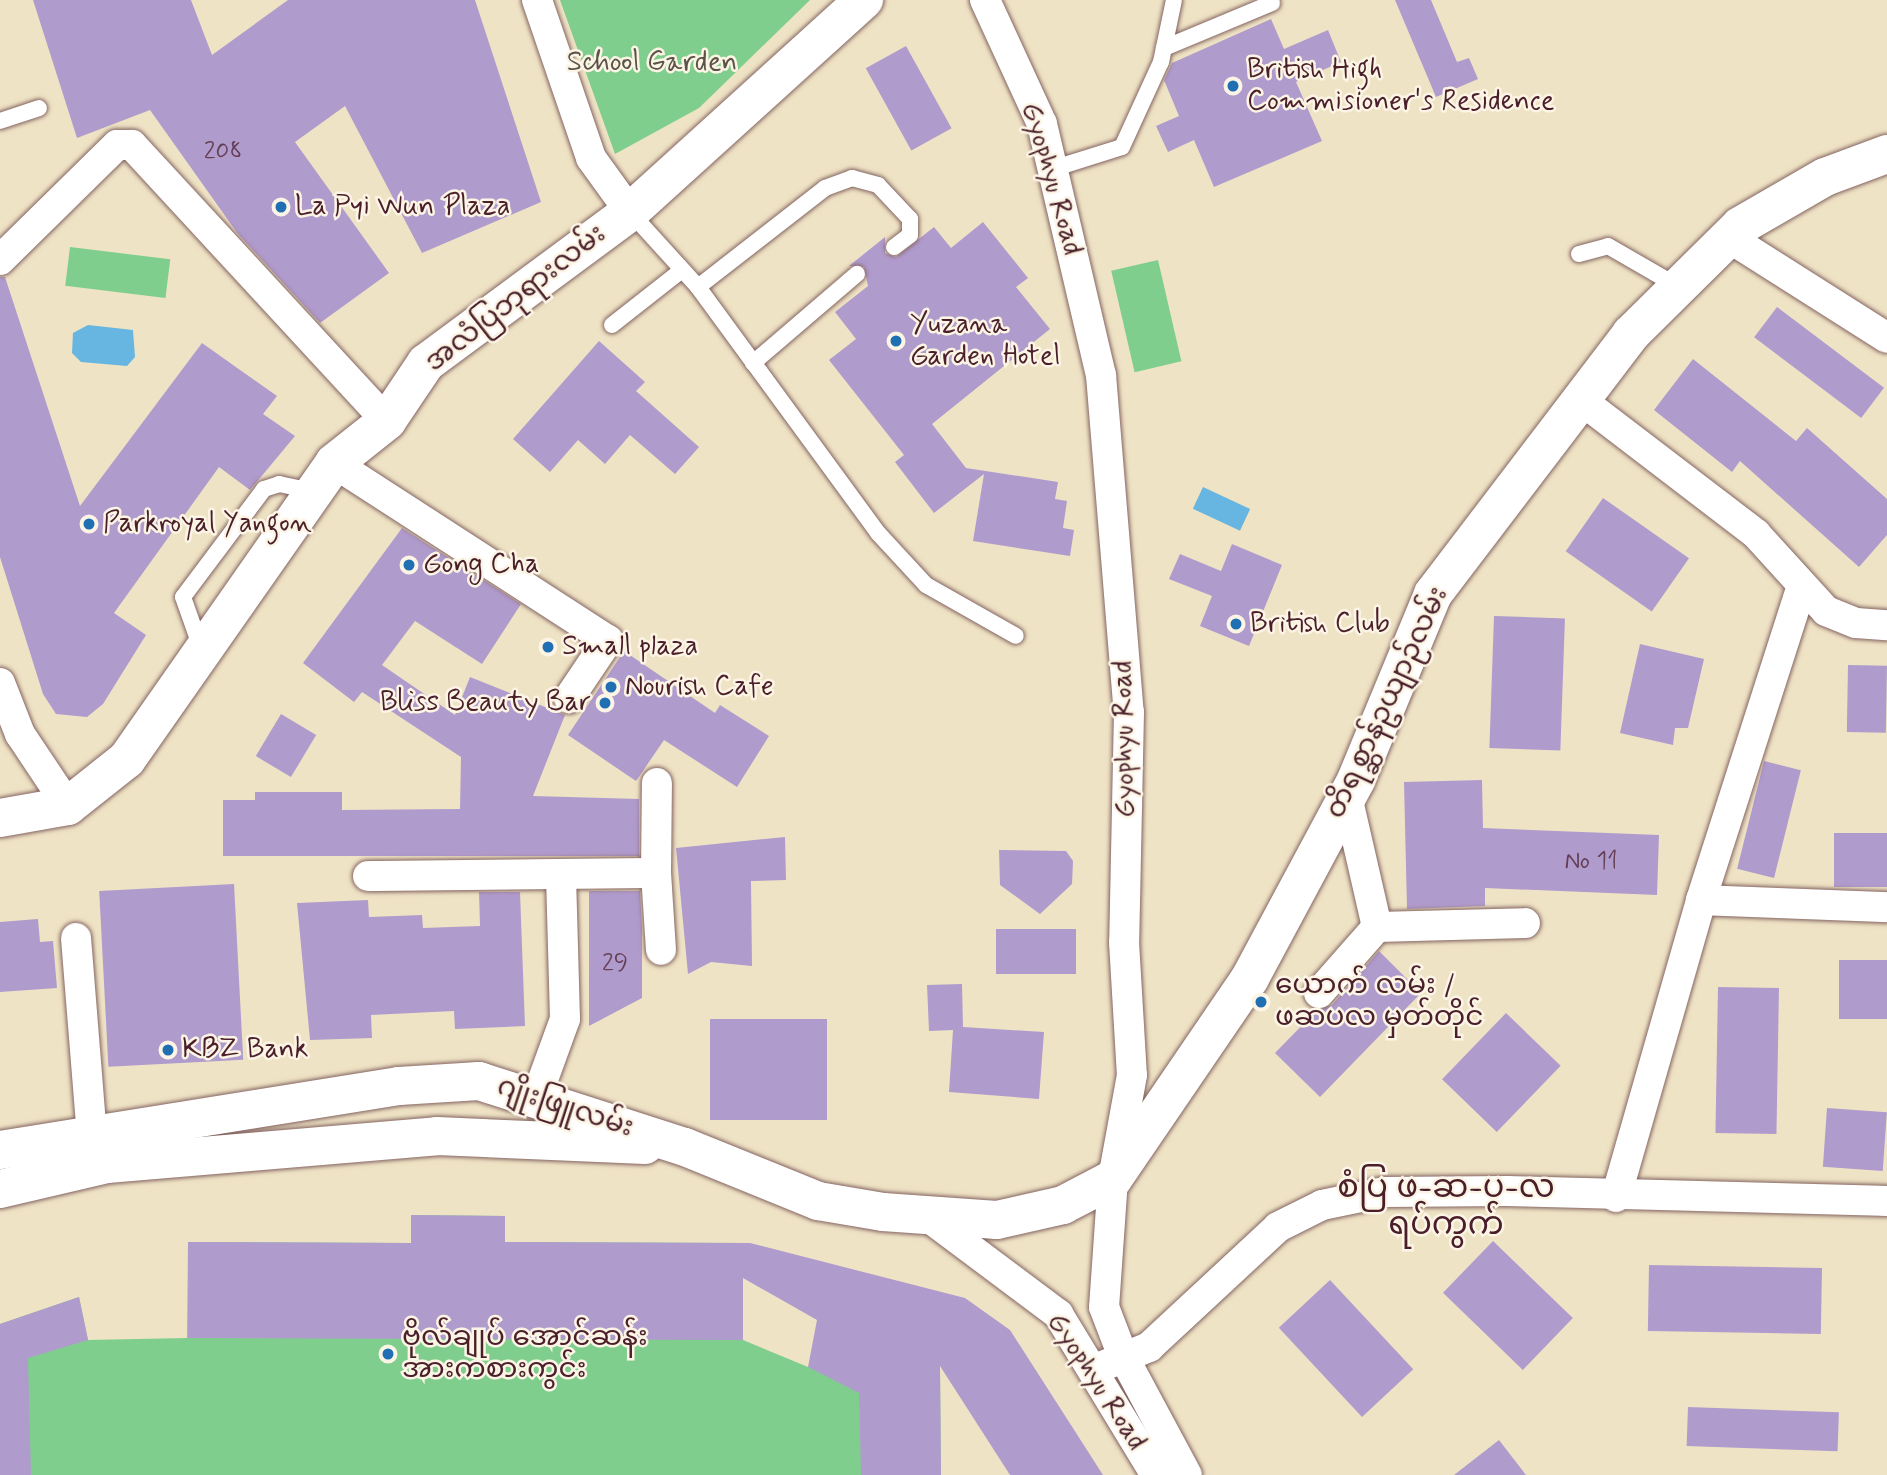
<!DOCTYPE html>
<html>
<head>
<meta charset="utf-8">
<style>
  body { margin:0 }
  #map { position:relative; width:1887px; height:1475px; overflow:hidden; background:#efe3c5; font-family:Mynerve,"Noto Sans Myanmar",sans-serif }
  div>[style] { position:absolute }
  [style*='--x'] { left:calc(var(--x)*1px); top:calc(var(--y)*1px); width:calc(var(--w)*1px); rotate:calc(var(--a)*1deg) }
  .green>* { inset:0; background:#7fce8d; transform-origin:0 0 }
  .water>* { inset:0; background:#67b5e1; transform-origin:0 0 }
  .building>* { inset:0; background:#b09bcd; transform-origin:0 0 }
  .roads { filter:drop-shadow(0 0 2px #846461) drop-shadow(0 0 2px #846461) }
  .service>* { height:16px; margin:-8px; padding:0 8px; transform-origin:8px; border-radius:8px; background:#fff }
  .minor>* { height:30px; margin:-15px; padding:0 15px; transform-origin:15px; border-radius:15px; background:#fff }
  .primary>* { height:38px; margin:-19px; padding:0 19px; transform-origin:19px; border-radius:19px; background:#fff }
  .dots>* { width:19px; height:19px; translate:-50% -50%; box-sizing:border-box; border:4px solid #fcf5e5; border-radius:50% }
  span { translate:-50% -50%; white-space:nowrap; text-align:center; line-height:1.15; -webkit-text-stroke:5px #fcf5e5; paint-order:stroke }
  .number-label { font-size:24px; color:#643e54 }
  .number-label span { -webkit-text-stroke-width:0 }
  .park-label { font-size:28px; color:#5a5448 }
  .poi-label { font-size:28px; color:#4a1f2b }
  .left { translate:0 -50%; text-align:left }
  .right { translate:-100% -50%; text-align:right }
  .street-label { font-size:28px; color:#4a1f2b }
  .quarter-label { font-size:32px; color:#4a1f2b }
</style>
</head>
<body>
<div id="map">
  <div class="green">
    <div style="clip-path:polygon(560px 0,810px 0,699px 108px,615px 154px)"></div>
    <div style="left:70px;top:247px;width:101px;height:39px;rotate:7deg"></div>
    <div style="left:1158px;top:260px;width:104px;height:48px;rotate:77deg"></div>
    <div style="clip-path:polygon(411px 1215px,505px 1216px,505px 1242px,743px 1243px,743px 1340px,808px 1367px,940px 1373px,941px 1475px,0 1475px,0 1324px,79px 1297px,88px 1340px,187px 1338px,188px 1242px,411px 1243px)"></div>
  </div>
  <div class="water">
    <div style="clip-path:polygon(88px 325px,133px 330px,135px 357px,127px 366px,81px 362px,72px 353px,73px 333px)"></div>
    <div style="left:1203px;top:487px;width:52px;height:24px;rotate:25deg"></div>
  </div>
  <div class="building">
    <div style="clip-path:polygon(33px 0,191px 0,212px 55px,288px 0,475px 0,541px 202px,422px 253px,345px 106px,295px 142px,389px 273px,320px 323px,238px 234px,150px 110px,77px 138px)"></div>
    <div style="clip-path:polygon(1395px 0,1431px 0,1457px 62px,1469px 58px,1478px 79px,1436px 97px)"></div>
    <div style="clip-path:polygon(1271px 19px,1284px 49px,1328px 30px,1341px 62px,1296px 82px,1322px 141px,1214px 187px,1194px 140px,1168px 152px,1156px 126px,1179px 116px,1164px 80px,1172px 63px)"></div>
    <div style="left:906px;top:46px;width:94px;height:46px;rotate:61deg"></div>
    <div style="clip-path:polygon(983px 222px,1028px 278px,1016px 287px,1050px 329px,932px 424px,966px 468px,1058px 482px,1055px 499px,1067px 501px,1063px 528px,1074px 530px,1070px 556px,973px 541px,984px 474px,934px 513px,895px 462px,904px 455px,829px 360px,856px 339px,835px 312px,868px 286px,864px 267px,849px 266px,885px 237px,885px 253px,896px 257px,934px 227px,951px 248px)"></div>
    <div style="clip-path:polygon(0 277px,5px 277px,80px 506px,202px 343px,277px 396px,263px 414px,295px 436px,250px 490px,219px 467px,114px 613px,146px 635px,103px 704px,87px 717px,56px 714px,43px 694px,0 557px)"></div>
    <div style="left:1777px;top:307px;width:134px;height:38px;rotate:37deg"></div>
    <div style="clip-path:polygon(599px 341px,645px 382px,636px 391px,699px 447px,675px 474px,630px 435px,605px 464px,578px 440px,550px 472px,513px 439px)"></div>
    <div style="clip-path:polygon(1693px 359px,1796px 441px,1807px 428px,1887px 499px,1887px 535px,1859px 567px,1740px 461px,1732px 472px,1654px 410px)"></div>
    <div style="left:1603px;top:498px;width:105px;height:65px;rotate:35deg"></div>
    <div style="clip-path:polygon(402px 528px,521px 604px,482px 664px,415px 621px,382px 665px,455px 715px,470px 677px,565px 715px,533px 796px,639px 799px,639px 856px,223px 856px,223px 800px,255px 800px,255px 792px,342px 792px,342px 810px,460px 809px,461px 757px,362px 692px,354px 702px,303px 663px)"></div>
    <div style="clip-path:polygon(1232px 544px,1282px 565px,1249px 646px,1200px 626px,1212px 596px,1169px 579px,1180px 554px,1221px 571px)"></div>
    <div style="left:1494px;top:616px;width:71px;height:132px;rotate:2deg"></div>
    <div style="clip-path:polygon(1640px 644px,1704px 659px,1688px 728px,1675px 728px,1673px 745px,1620px 733px)"></div>
    <div style="clip-path:polygon(624px 651px,715px 713px,720px 705px,769px 736px,737px 787px,664px 740px,636px 781px,568px 735px)"></div>
    <div style="left:1848px;top:665px;width:39px;height:67px;rotate:1deg"></div>
    <div style="left:281px;top:714px;width:41px;height:49px;rotate:31deg"></div>
    <div style="left:1764px;top:761px;width:38px;height:111px;rotate:14deg"></div>
    <div style="clip-path:polygon(1482px 780px,1483px 828px,1659px 835px,1657px 895px,1485px 888px,1485px 906px,1407px 909px,1404px 782px)"></div>
    <div style="left:1887px;top:833px;width:54px;height:53px;rotate:90deg"></div>
    <div style="clip-path:polygon(785px 837px,786px 880px,751px 881px,752px 966px,711px 962px,688px 974px,676px 848px)"></div>
    <div style="clip-path:polygon(999px 850px,1066px 851px,1073px 861px,1072px 884px,1040px 914px,1000px 885px)"></div>
    <div style="left:234px;top:884px;width:176px;height:135px;rotate:87deg"></div>
    <div style="clip-path:polygon(589px 891px,640px 891px,642px 927px,642px 998px,589px 1026px)"></div>
    <div style="clip-path:polygon(479px 892px,520px 892px,525px 1026px,455px 1029px,454px 1011px,371px 1015px,372px 1038px,310px 1040px,297px 903px,368px 900px,369px 917px,422px 915px,423px 928px,480px 926px)"></div>
    <div style="clip-path:polygon(38px 919px,40px 942px,53px 941px,57px 988px,0 992px,0 922px)"></div>
    <div style="left:996px;top:929px;width:80px;height:45px"></div>
    <div style="clip-path:polygon(1379px 951px,1421px 993px,1320px 1097px,1275px 1053px,1317px 1010px,1332px 1005px)"></div>
    <div style="left:1887px;top:960px;width:59px;height:48px;rotate:90deg"></div>
    <div style="clip-path:polygon(962px 984px,963px 1027px,1044px 1032px,1039px 1099px,949px 1092px,953px 1030px,929px 1031px,927px 985px)"></div>
    <div style="left:1718px;top:987px;width:61px;height:146px;rotate:1deg"></div>
    <div style="left:1506px;top:1013px;width:76px;height:92px;rotate:44deg"></div>
    <div style="left:710px;top:1019px;width:117px;height:101px"></div>
    <div style="left:1827px;top:1108px;width:60px;height:59px;rotate:4deg"></div>
    <div style="clip-path:polygon(411px 1215px,505px 1216px,505px 1242px,750px 1243px,965px 1298px,1010px 1330px,1103px 1475px,1010px 1475px,940px 1366px,941px 1475px,861px 1475px,859px 1393px,808px 1367px,817px 1320px,743px 1278px,743px 1340px,188px 1338px,188px 1242px,411px 1243px)"></div>
    <div style="left:1493px;top:1241px;width:111px;height:72px;rotate:44deg"></div>
    <div style="left:1649px;top:1265px;width:173px;height:66px;rotate:1deg"></div>
    <div style="left:1330px;top:1280px;width:122px;height:70px;rotate:47deg"></div>
    <div style="clip-path:polygon(79px 1297px,88px 1340px,28px 1358px,31px 1475px,0 1475px,0 1324px)"></div>
    <div style="left:1688px;top:1407px;width:151px;height:39px;rotate:2deg"></div>
    <div style="clip-path:polygon(1499px 1440px,1526px 1475px,1454px 1475px)"></div>
  </div>
  <div class="roads">
    <div class="service">
      <div style="--x:1164;--y:48;--w:117;--a:-22.6"></div>
      <div style="--x:0;--y:121;--w:41;--a:-18.4"></div>
      <div style="--x:1052;--y:169;--w:73;--a:-17.4"></div>
      <div style="--x:1122;--y:147;--w:94;--a:-65.4"></div>
      <div style="--x:1161;--y:62;--w:63;--a:-78.2"></div>
      <div style="--x:630;--y:212;--w:101;--a:47.8"></div>
      <div style="--x:698;--y:287;--w:305;--a:53.8"></div>
      <div style="--x:878;--y:533;--w:71;--a:47.3"></div>
      <div style="--x:926;--y:585;--w:103;--a:29.5"></div>
      <div style="--x:1579;--y:254;--w:30;--a:-15"></div>
      <div style="--x:1608;--y:246;--w:82;--a:30"></div>
      <div style="--x:698;--y:287;--w:161;--a:-37.9"></div>
      <div style="--x:825;--y:188;--w:29;--a:-20"></div>
      <div style="--x:852;--y:178;--w:27;--a:15"></div>
      <div style="--x:878;--y:185;--w:47;--a:46.7"></div>
      <div style="--x:910;--y:219;--w:16;--a:90"></div>
      <div style="--x:910;--y:235;--w:20;--a:143"></div>
      <div style="--x:612;--y:325;--w:89;--a:-38.2"></div>
      <div style="--x:753;--y:363;--w:137;--a:-40.6"></div>
      <div style="--x:201;--y:648;--w:54;--a:-109.4"></div>
      <div style="--x:183;--y:597;--w:135;--a:-53.1"></div>
      <div style="--x:264;--y:489;--w:16;--a:-18"></div>
      <div style="--x:279;--y:484;--w:35;--a:12"></div>
    </div>
    <div class="minor">
      <div style="--x:537;--y:0;--w:167;--a:71.1"></div>
      <div style="--x:591;--y:158;--w:67;--a:54.2"></div>
      <div style="--x:985;--y:0;--w:136;--a:65.3"></div>
      <div style="--x:1042;--y:124;--w:258;--a:76.8"></div>
      <div style="--x:1101;--y:375;--w:338;--a:85.3"></div>
      <div style="--x:1129;--y:712;--w:230;--a:91.2"></div>
      <div style="--x:1124;--y:942;--w:133;--a:86.6"></div>
      <div style="--x:1132;--y:1075;--w:106;--a:100.4"></div>
      <div style="--x:1113;--y:1179;--w:128;--a:94"></div>
      <div style="--x:1104;--y:1307;--w:50;--a:69"></div>
      <div style="--x:1122;--y:1354;--w:137;--a:61.8"></div>
      <div style="--x:1728;--y:237;--w:188;--a:32.4"></div>
      <div style="--x:0;--y:260;--w:164;--a:-44.5"></div>
      <div style="--x:117;--y:145;--w:15;--a:0"></div>
      <div style="--x:132;--y:145;--w:376;--a:47.3"></div>
      <div style="--x:1581;--y:400;--w:220;--a:37.4"></div>
      <div style="--x:1756;--y:534;--w:104;--a:47.7"></div>
      <div style="--x:1826;--y:611;--w:32;--a:22"></div>
      <div style="--x:1856;--y:623;--w:31;--a:4"></div>
      <div style="--x:334;--y:463;--w:326;--a:32.9"></div>
      <div style="--x:608;--y:640;--w:70;--a:123.9"></div>
      <div style="--x:0;--y:683;--w:55;--a:68.6"></div>
      <div style="--x:20;--y:734;--w:87;--a:56.3"></div>
      <div style="--x:656;--y:873;--w:90;--a:-89.4"></div>
      <div style="--x:368;--y:876;--w:288;--a:-0.6"></div>
      <div style="--x:656;--y:873;--w:77;--a:86.3"></div>
      <div style="--x:1701;--y:900;--w:186;--a:2.2"></div>
      <div style="--x:1377;--y:927;--w:148;--a:-1.5"></div>
      <div style="--x:76;--y:938;--w:199;--a:85.4"></div>
      <div style="--x:1319;--y:993;--w:88;--a:-48.7"></div>
      <div style="--x:1377;--y:927;--w:134;--a:-102.9"></div>
      <div style="--x:537;--y:1096;--w:82;--a:-70"></div>
      <div style="--x:565;--y:1019;--w:144;--a:-91.6"></div>
      <div style="--x:1616;--y:1197;--w:309;--a:-74"></div>
      <div style="--x:1701;--y:900;--w:330;--a:-72.2"></div>
      <div style="--x:931;--y:1219;--w:159;--a:36.8"></div>
      <div style="--x:1058;--y:1314;--w:188;--a:58.7"></div>
      <div style="--x:1093;--y:1370;--w:61;--a:-22.3"></div>
      <div style="--x:1149;--y:1347;--w:176;--a:-42.9"></div>
      <div style="--x:1278;--y:1227;--w:49;--a:-26.6"></div>
      <div style="--x:1322;--y:1205;--w:64;--a:-11.7"></div>
      <div style="--x:1385;--y:1192;--w:122;--a:-0.5"></div>
      <div style="--x:1507;--y:1191;--w:380;--a:1.5"></div>
    </div>
    <div class="primary">
      <div style="--x:0;--y:818;--w:69;--a:-10"></div>
      <div style="--x:68;--y:806;--w:75;--a:-38.5"></div>
      <div style="--x:127;--y:759;--w:361;--a:-55"></div>
      <div style="--x:334;--y:463;--w:68;--a:-38.4"></div>
      <div style="--x:387;--y:421;--w:70;--a:-56.1"></div>
      <div style="--x:426;--y:363;--w:254;--a:-36.5"></div>
      <div style="--x:630;--y:212;--w:316;--a:-42.2"></div>
      <div style="--x:0;--y:1150;--w:404;--a:-9.1"></div>
      <div style="--x:399;--y:1086;--w:80;--a:-3.6"></div>
      <div style="--x:479;--y:1081;--w:216;--a:17.8"></div>
      <div style="--x:685;--y:1147;--w:144;--a:22.1"></div>
      <div style="--x:818;--y:1201;--w:66;--a:9.6"></div>
      <div style="--x:883;--y:1212;--w:114;--a:4"></div>
      <div style="--x:997;--y:1220;--w:68;--a:-12.8"></div>
      <div style="--x:1063;--y:1205;--w:56;--a:-27.5"></div>
      <div style="--x:1113;--y:1179;--w:243;--a:-55.7"></div>
      <div style="--x:1250;--y:978;--w:225;--a:-61.8"></div>
      <div style="--x:1356;--y:780;--w:201;--a:-67.5"></div>
      <div style="--x:1433;--y:594;--w:327;--a:-52.7"></div>
      <div style="--x:1631;--y:334;--w:153;--a:-44.7"></div>
      <div style="--x:1740;--y:226;--w:98;--a:-30"></div>
      <div style="--x:1825;--y:177;--w:66;--a:-20.4"></div>
      <div style="--x:0;--y:1189;--w:110;--a:-13.2"></div>
      <div style="--x:107;--y:1164;--w:331;--a:-4.8"></div>
      <div style="--x:437;--y:1136;--w:208;--a:2.5"></div>
    </div>
  </div>
  <div class="dots">
    <div style="left:1233px;top:86px;background:#1f6fb2"></div>
    <div style="left:281px;top:207px;background:#1f6fb2"></div>
    <div style="left:896px;top:341px;background:#1f6fb2"></div>
    <div style="left:89px;top:524px;background:#1f6fb2"></div>
    <div style="left:409px;top:565px;background:#1f6fb2"></div>
    <div style="left:1236px;top:624px;background:#1f6fb2"></div>
    <div style="left:548px;top:647px;background:#1f6fb2"></div>
    <div style="left:611px;top:687px;background:#1f6fb2"></div>
    <div style="left:605px;top:703px;background:#1f6fb2"></div>
    <div style="left:1261px;top:1002px;background:#1f6fb2"></div>
    <div style="left:168px;top:1050px;background:#1f6fb2"></div>
    <div style="left:388px;top:1354px;background:#1f6fb2"></div>
  </div>
  <div class="number-label">
    <span style="left:223px;top:152px">208</span>
    <span style="left:1591px;top:862px">No 11</span>
    <span style="left:615px;top:964px">29</span>
  </div>
  <div class="park-label">
    <span style="left:652px;top:63px">School Garden</span>
  </div>
  <div class="poi-label">
    <span class="left" style="left:1247px;top:86px">British High<br>Commisioner's Residence</span>
    <span class="left" style="left:295px;top:207px">La Pyi Wun Plaza</span>
    <span class="left" style="left:910px;top:341px">Yuzana<br>Garden Hotel</span>
    <span class="left" style="left:103px;top:524px">Parkroyal Yangon</span>
    <span class="left" style="left:423px;top:565px">Gong Cha</span>
    <span class="left" style="left:1250px;top:624px">British Club</span>
    <span class="left" style="left:562px;top:647px">Small plaza</span>
    <span class="left" style="left:625px;top:687px">Nourish Cafe</span>
    <span class="right" style="left:591px;top:703px">Bliss Beauty Bar</span>
    <span class="left" style="left:1275px;top:1002px">ယောက် လမ်း /<br>ဖဆပလ မှတ်တိုင်</span>
    <span class="left" style="left:182px;top:1050px">KBZ Bank</span>
    <span class="left" style="left:402px;top:1354px">ဗိုလ်ချုပ် အောင်ဆန်း<br>အားကစားကွင်း</span>
  </div>
  <div class="street-label">
    <span style="left:1051px;top:179px;rotate:74deg">Gyophyu Road</span>
    <span style="left:516px;top:299px;rotate:-38deg">အလံပြဘုရားလမ်း</span>
    <span style="left:1388px;top:703px;rotate:-65deg">တိရစ္ဆာန်ဥယျာဉ်လမ်း</span>
    <span style="left:1125px;top:739px;rotate:-91deg">Gyophyu Road</span>
    <span style="left:565px;top:1108px;rotate:18deg">ဂျိုးဖြူလမ်း</span>
    <span style="left:1096px;top:1382px;rotate:57deg">Gyophyu Road</span>
  </div>
  <div class="quarter-label">
    <span style="left:1446px;top:1207px">စံပြ ဖ-ဆ-ပ-လ<br>ရပ်ကွက်</span>
  </div>
</div>
</body>
</html>
